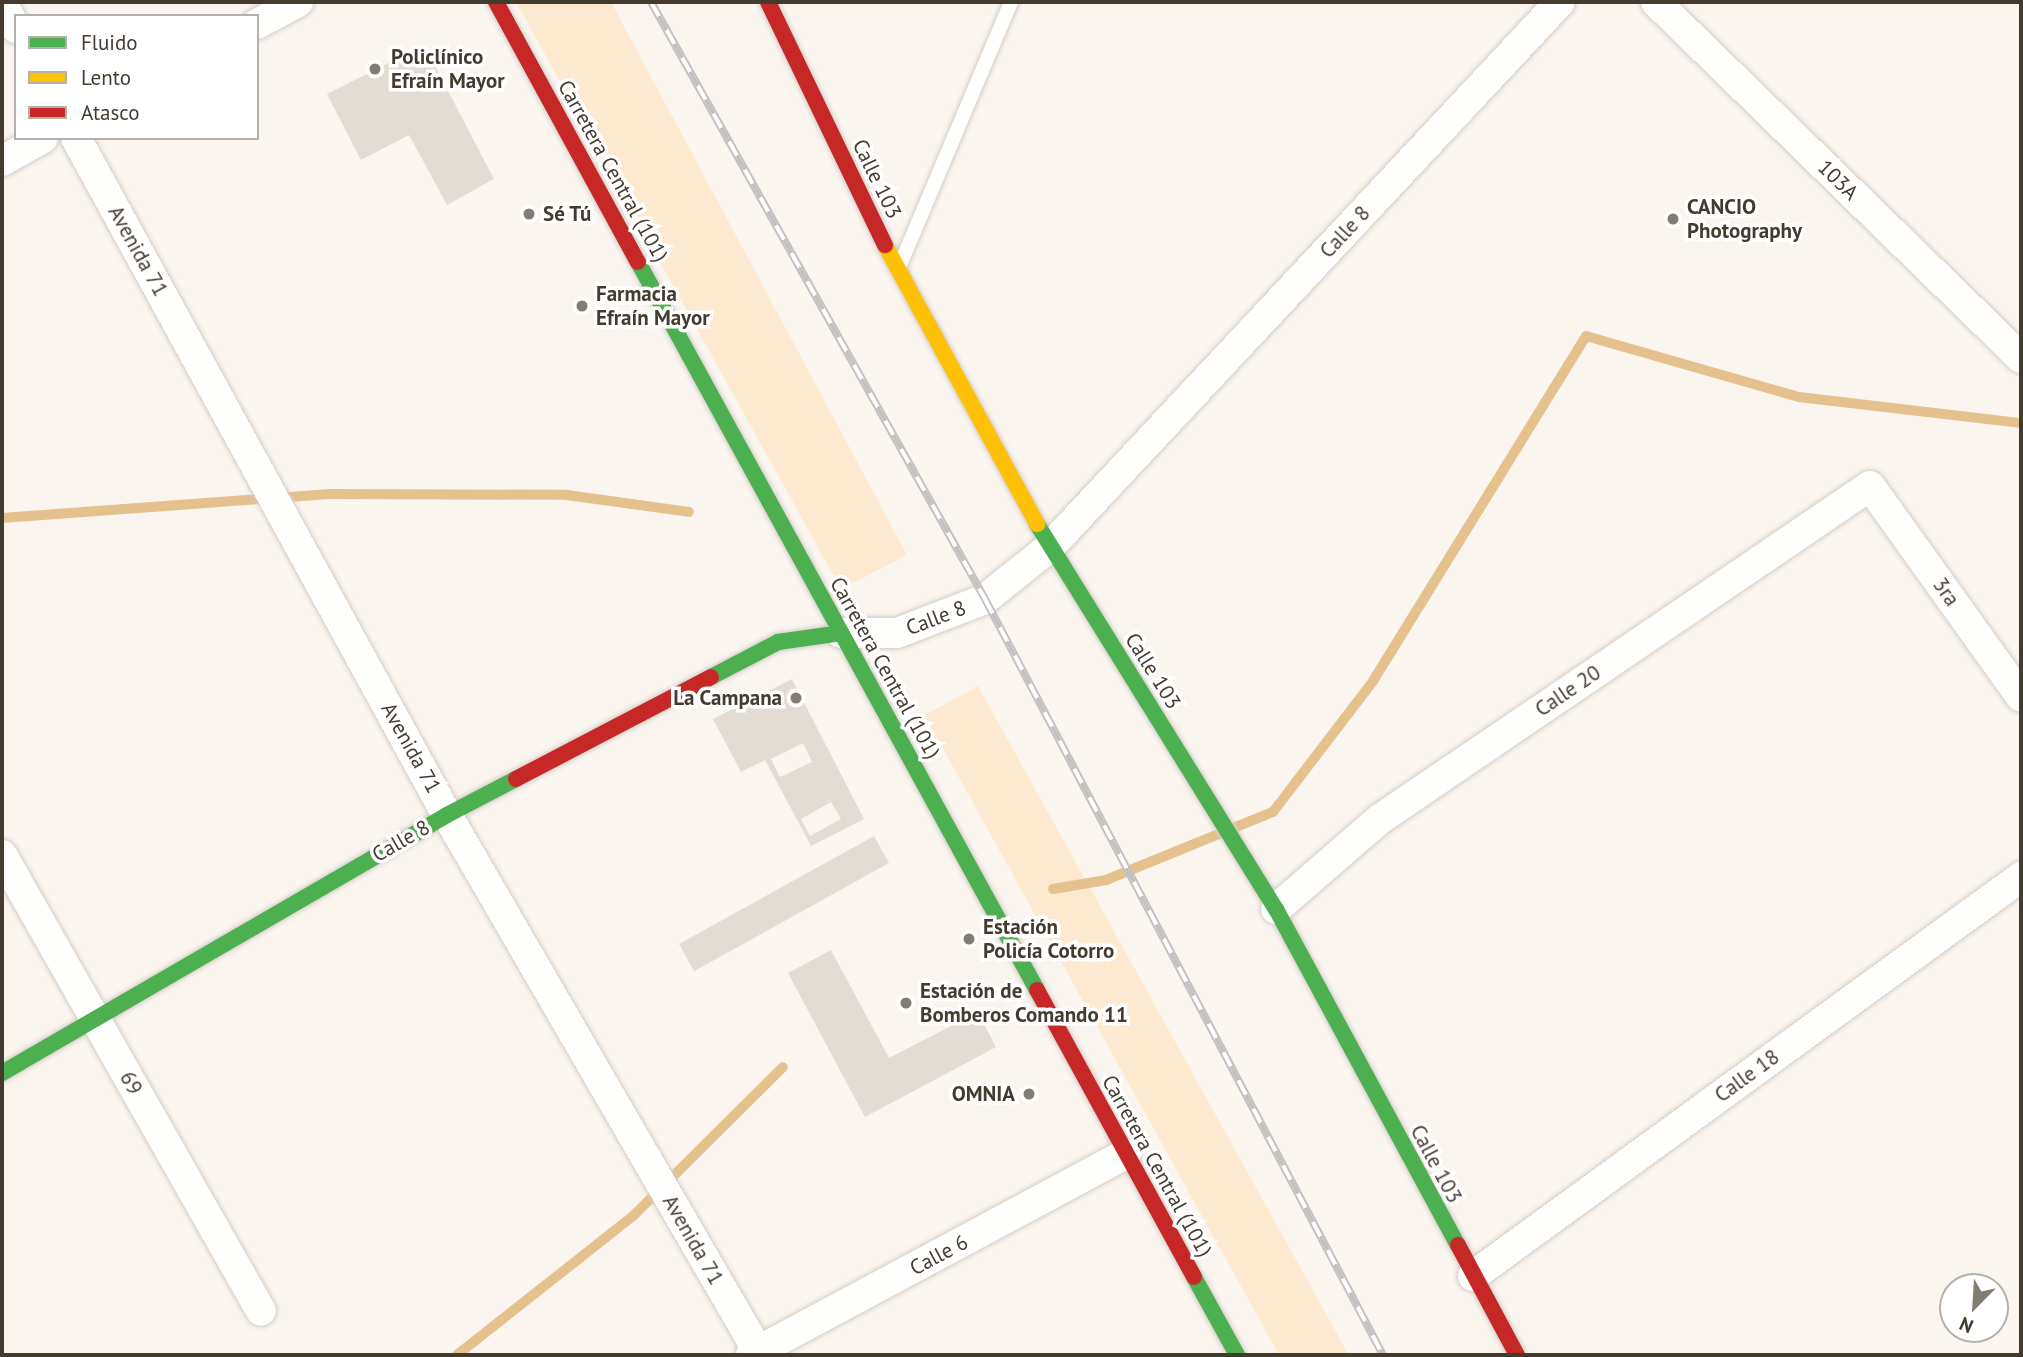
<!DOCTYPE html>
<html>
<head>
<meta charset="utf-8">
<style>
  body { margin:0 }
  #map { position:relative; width:2023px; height:1357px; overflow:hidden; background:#faf5ef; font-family:"PT Sans",sans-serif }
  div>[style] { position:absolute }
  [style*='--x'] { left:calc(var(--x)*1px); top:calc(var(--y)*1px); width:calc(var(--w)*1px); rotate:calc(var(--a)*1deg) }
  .green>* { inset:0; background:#fce9d0; transform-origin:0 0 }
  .stream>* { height:10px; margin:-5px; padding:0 5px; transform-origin:5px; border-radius:5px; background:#e5c18e }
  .building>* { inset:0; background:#e2dcd4; transform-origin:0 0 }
  .roads { filter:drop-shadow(0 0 2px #d4cdc6) drop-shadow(0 0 2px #d4cdc6) }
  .lane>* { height:14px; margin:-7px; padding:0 7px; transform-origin:7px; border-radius:7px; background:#fefefd }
  .street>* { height:30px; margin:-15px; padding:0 15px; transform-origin:15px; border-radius:15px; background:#fefefd }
  .fast>* { height:16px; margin:-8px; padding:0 8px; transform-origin:8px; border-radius:8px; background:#4caf50 }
  .slow>* { height:16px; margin:-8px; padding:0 8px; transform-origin:8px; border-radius:8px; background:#ffc107 }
  .jam>* { height:16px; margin:-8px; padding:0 8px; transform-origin:8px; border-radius:8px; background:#c62828 }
  .rail>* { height:8px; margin-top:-4px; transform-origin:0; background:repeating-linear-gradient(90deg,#fff 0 16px,#c4c2c0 0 32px); box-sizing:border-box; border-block:2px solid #c4c2c0 }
  .dots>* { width:19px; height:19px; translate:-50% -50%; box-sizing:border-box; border:4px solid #fff; border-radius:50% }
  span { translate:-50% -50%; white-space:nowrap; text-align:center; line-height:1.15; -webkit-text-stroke:7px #fff; paint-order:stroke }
  .poi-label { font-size:21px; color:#443b30; font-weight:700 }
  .left { translate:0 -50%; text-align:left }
  .right { translate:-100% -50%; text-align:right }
  .street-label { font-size:21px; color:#443b30 }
  .frame { position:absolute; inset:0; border:4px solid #443b30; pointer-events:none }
  .legend { position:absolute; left:14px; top:14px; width:245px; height:126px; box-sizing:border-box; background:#fff; border:2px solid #b4b1ac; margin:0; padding:9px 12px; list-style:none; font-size:21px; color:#443b30 }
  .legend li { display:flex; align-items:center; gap:14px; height:35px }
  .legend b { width:35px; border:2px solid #b4b1ac }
  .north { position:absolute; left:1939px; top:1273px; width:70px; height:70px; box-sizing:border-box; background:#fff; border:2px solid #b4b1ac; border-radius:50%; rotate:204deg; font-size:19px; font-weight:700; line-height:28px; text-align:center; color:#443b30 }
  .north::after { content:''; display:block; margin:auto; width:24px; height:32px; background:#847c73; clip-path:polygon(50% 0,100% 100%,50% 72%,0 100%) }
</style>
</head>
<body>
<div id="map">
  <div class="green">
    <div style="clip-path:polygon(516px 2px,611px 2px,907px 555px,841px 589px)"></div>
    <div style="left:978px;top:686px;width:764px;height:61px;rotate:61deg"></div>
  </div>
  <div class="stream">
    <div style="--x:2;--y:518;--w:329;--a:-4.2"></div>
    <div style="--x:330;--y:494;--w:237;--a:0.2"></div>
    <div style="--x:567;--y:495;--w:123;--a:7.9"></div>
    <div style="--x:1053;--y:889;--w:54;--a:-9.6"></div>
    <div style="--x:1106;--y:880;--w:180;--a:-22.2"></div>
    <div style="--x:1273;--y:812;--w:165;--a:-52.6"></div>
    <div style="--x:1373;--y:681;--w:405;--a:-58.3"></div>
    <div style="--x:1586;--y:336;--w:222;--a:16"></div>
    <div style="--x:1799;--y:397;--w:224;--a:6.7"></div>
    <div style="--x:457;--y:1355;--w:224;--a:-38.3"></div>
    <div style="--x:633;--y:1216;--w:211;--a:-44.8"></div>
  </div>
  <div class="building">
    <div style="clip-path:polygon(424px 45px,494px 179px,447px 205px,409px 135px,361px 160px,327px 94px)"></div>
    <div style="clip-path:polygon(evenodd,792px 679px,864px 819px,811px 846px,765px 760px,741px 772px,713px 719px,792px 679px,803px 743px,812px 762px,780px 777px,771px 759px,803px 743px,792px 679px,831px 802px,841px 819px,810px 836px,801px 819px,831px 802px)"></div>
    <div style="left:874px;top:836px;width:31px;height:223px;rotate:61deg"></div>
    <div style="clip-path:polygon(831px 950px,889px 1058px,978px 1012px,996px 1047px,865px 1117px,788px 973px)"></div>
  </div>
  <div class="roads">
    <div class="lane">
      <div style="--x:900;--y:265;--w:285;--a:-67.1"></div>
    </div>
    <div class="street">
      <div style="--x:1656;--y:2;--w:510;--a:44.28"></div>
      <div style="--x:2;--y:3;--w:29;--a:61"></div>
      <div style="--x:257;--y:24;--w:47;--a:-28.2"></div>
      <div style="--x:76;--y:138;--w:772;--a:61.28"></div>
      <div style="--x:447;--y:815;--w:620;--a:59.88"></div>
      <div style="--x:2;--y:161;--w:47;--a:-29.3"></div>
      <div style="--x:841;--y:633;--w:56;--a:0"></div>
      <div style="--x:897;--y:633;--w:94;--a:-21.1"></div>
      <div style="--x:985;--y:599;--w:83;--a:-38.7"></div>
      <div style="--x:1050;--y:547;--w:746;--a:-46.9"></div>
      <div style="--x:2;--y:855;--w:524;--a:60.4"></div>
      <div style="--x:1276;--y:909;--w:138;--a:-40.9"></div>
      <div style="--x:1380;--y:819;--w:592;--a:-34.2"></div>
      <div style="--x:1870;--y:486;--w:259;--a:54.4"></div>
      <div style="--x:1473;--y:1276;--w:678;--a:-36.06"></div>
      <div style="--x:751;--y:1355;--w:425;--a:-28.2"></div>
    </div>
    <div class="fast">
      <div style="--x:638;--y:262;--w:830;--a:61.27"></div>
      <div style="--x:1037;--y:524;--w:453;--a:58.2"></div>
      <div style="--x:1276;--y:909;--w:382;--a:61.6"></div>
      <div style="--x:711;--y:677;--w:76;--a:-27.6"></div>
      <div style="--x:778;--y:642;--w:64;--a:-8.1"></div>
      <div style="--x:2;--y:1073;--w:514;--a:-30.1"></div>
      <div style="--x:447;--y:815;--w:78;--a:-27.6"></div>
      <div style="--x:1194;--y:1277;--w:89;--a:61.1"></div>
    </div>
    <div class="slow">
      <div style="--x:885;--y:245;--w:318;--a:61.4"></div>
    </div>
    <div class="jam">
      <div style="--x:496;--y:2;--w:296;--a:61.4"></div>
      <div style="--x:768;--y:2;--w:270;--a:64.3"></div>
      <div style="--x:516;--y:779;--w:220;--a:-27.6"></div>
      <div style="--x:1037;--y:990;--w:327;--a:61.3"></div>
      <div style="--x:1458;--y:1245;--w:125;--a:61.8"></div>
    </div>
  </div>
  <div class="rail">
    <div style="--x:651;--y:2;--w:684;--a:60.77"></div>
    <div style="--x:985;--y:599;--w:854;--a:62.24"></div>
  </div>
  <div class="dots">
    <div style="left:375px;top:69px;background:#847c73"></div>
    <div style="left:529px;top:214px;background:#847c73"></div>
    <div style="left:1673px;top:219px;background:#847c73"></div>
    <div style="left:582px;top:306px;background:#847c73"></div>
    <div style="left:796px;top:698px;background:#847c73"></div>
    <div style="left:969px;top:939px;background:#847c73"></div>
    <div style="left:906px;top:1003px;background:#847c73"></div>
    <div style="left:1029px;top:1094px;background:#847c73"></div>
  </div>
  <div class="poi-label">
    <span class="left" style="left:391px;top:69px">Policlínico<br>Efraín Mayor</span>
    <span class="left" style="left:1687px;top:219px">CANCIO<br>Photography</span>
    <span class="left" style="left:543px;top:214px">Sé Tú</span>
    <span class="left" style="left:596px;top:306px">Farmacia<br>Efraín Mayor</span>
    <span class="right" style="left:782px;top:698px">La Campana</span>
    <span class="left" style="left:983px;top:939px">Estación<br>Policía Cotorro</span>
    <span class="left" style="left:920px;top:1003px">Estación de<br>Bomberos Comando 11</span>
    <span class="right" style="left:1015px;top:1094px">OMNIA</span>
  </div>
  <div class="street-label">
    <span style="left:613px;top:171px;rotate:61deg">Carretera Central (101)</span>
    <span style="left:877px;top:179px;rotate:64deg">Calle 103</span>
    <span style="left:1838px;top:180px;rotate:44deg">103A</span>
    <span style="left:1345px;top:232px;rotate:-47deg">Calle 8</span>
    <span style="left:138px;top:251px;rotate:61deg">Avenida 71</span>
    <span style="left:1946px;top:592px;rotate:55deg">3ra</span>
    <span style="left:936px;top:618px;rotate:-21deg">Calle 8</span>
    <span style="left:885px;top:668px;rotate:61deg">Carretera Central (101)</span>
    <span style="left:1153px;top:671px;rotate:58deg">Calle 103</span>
    <span style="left:1568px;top:691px;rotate:-34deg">Calle 20</span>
    <span style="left:411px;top:748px;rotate:61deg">Avenida 71</span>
    <span style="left:401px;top:841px;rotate:-30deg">Calle 8</span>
    <span style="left:1747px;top:1076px;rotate:-36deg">Calle 18</span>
    <span style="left:131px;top:1083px;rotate:60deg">69</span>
    <span style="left:1436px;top:1164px;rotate:62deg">Calle 103</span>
    <span style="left:1157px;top:1166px;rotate:61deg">Carretera Central (101)</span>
    <span style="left:693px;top:1240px;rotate:60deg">Avenida 71</span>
    <span style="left:939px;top:1255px;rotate:-28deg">Calle 6</span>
  </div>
  <div class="frame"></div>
  <ul class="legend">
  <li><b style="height:9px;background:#4caf50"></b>Fluido</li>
  <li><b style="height:9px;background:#ffc107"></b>Lento</li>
  <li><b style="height:9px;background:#c62828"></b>Atasco</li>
  </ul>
  <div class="north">N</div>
</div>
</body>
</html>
